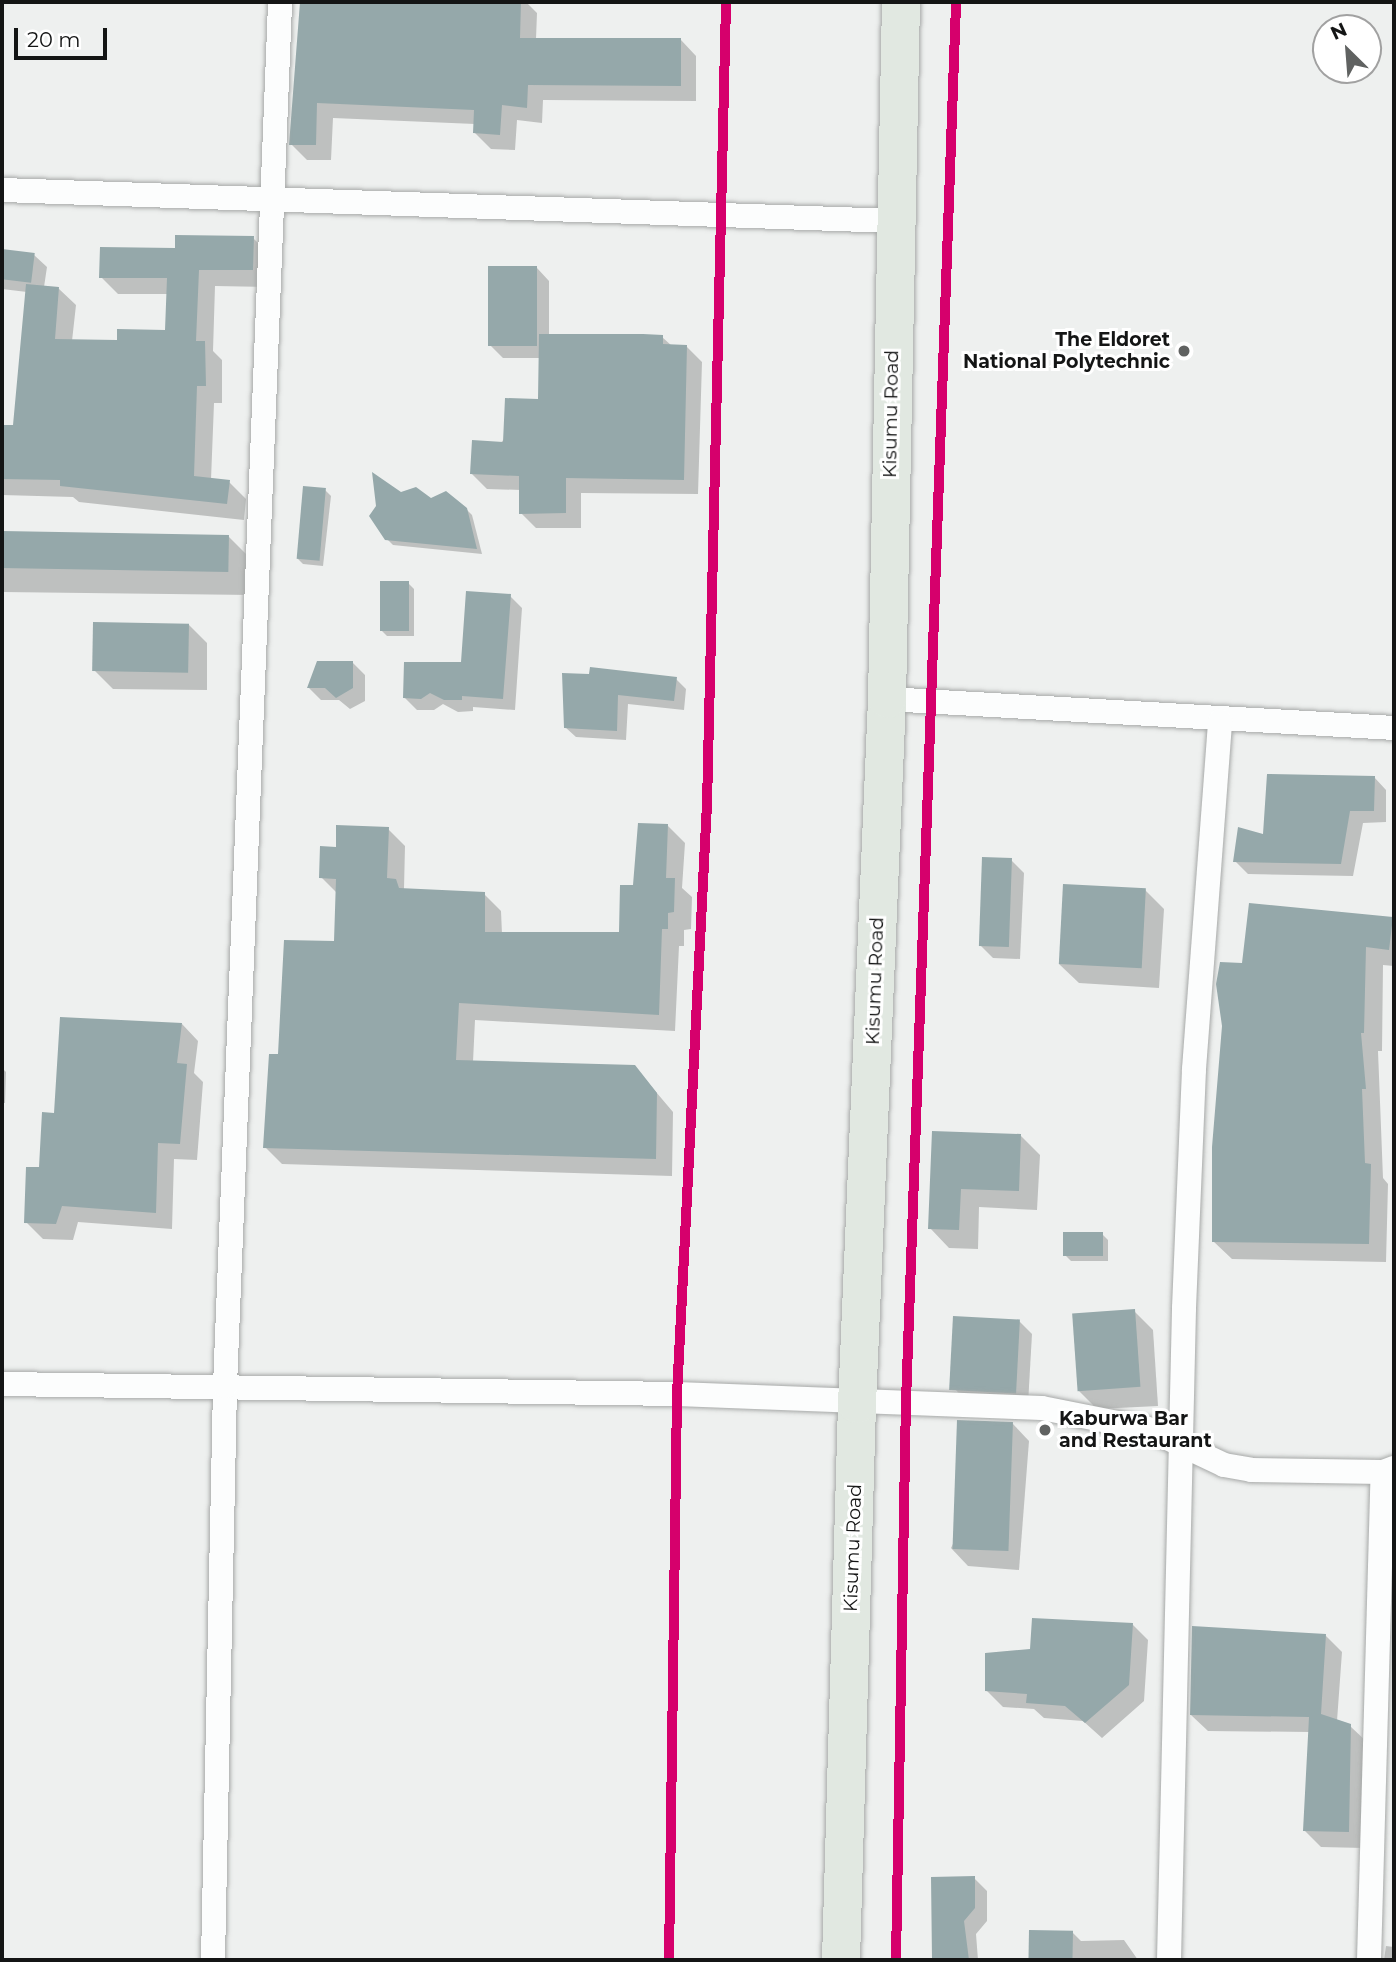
<!DOCTYPE html>
<html>
<head>
<meta charset="utf-8">
<style>
  body { margin:0 }
  #map { position:relative; width:1396px; height:1962px; overflow:hidden; background:#eef0ef; font-family:Montserrat,sans-serif }
  div>[style] { position:absolute }
  [style*='--x'] { left:calc(var(--x)*1px); top:calc(var(--y)*1px); width:calc(var(--w)*1px); rotate:calc(var(--a)*1deg) }
  .shadow>* { inset:0; background:#0003 }
  .building>* { inset:0; background:#95a8aa; transform-origin:0 0 }
  .roads { filter:drop-shadow(0 0 2px #a7a9a8) drop-shadow(0 0 2px #a7a9a8) }
  .street>* { height:24px; margin:-12px; padding:0 12px; transform-origin:12px; border-radius:12px; background:#fcfdfd }
  .highway>* { height:38px; margin:-19px; padding:0 19px; transform-origin:19px; border-radius:19px; background:#e1e8e1 }
  .cycleway>* { height:10px; margin:-5px; padding:0 5px; transform-origin:5px; border-radius:5px; background:#d6006c }
  .dots>* { width:19px; height:19px; translate:-50% -50%; box-sizing:border-box; border:4px solid #fff; border-radius:50% }
  span { translate:-50% -50%; white-space:nowrap; text-align:center; line-height:1.15; -webkit-text-stroke:6px #fff; paint-order:stroke }
  .poi-label { font-size:19px; color:#141515; font-weight:700 }
  .right { translate:-100% -50%; text-align:right }
  .left { translate:0 -50%; text-align:left }
  .street-label { font-size:19px; color:#141515 }
  .frame { position:absolute; inset:0; border:4px solid #141515; pointer-events:none }
  .north { position:absolute; left:1312px; top:14px; width:70px; height:70px; box-sizing:border-box; background:#fff; border:2px solid #a1a1a1; border-radius:50%; rotate:335deg; font-size:19px; font-weight:700; line-height:28px; text-align:center; color:#141515 }
  .north::after { content:''; display:block; margin:auto; width:24px; height:32px; background:#606261; clip-path:polygon(50% 0,100% 100%,50% 72%,0 100%) }
  .scale { position:absolute; left:14px; top:28px; width:93px; height:32px; box-sizing:border-box; border:4px solid #141515; border-top:0; padding-left:9px; font-size:21px; line-height:24px; white-space:nowrap; color:#141515; -webkit-text-stroke:5px #fff; paint-order:stroke }
</style>
</head>
<body>
<div id="map">
  <div class="shadow">
    <div style="clip-path:polygon(302px 2px,526px 2px,537px 13px,536px 39px,681px 40px,696px 56px,696px 101px,543px 100px,542px 123px,517px 120px,515px 150px,491px 149px,475px 133px,475px 124px,333px 118px,331px 160px,307px 160px,291px 144px)"></div>
    <div style="clip-path:polygon(253px 238px,270px 255px,269px 287px,215px 286px,213px 351px,222px 360px,222px 403px,214px 403px,211px 480px,229px 482px,246px 499px,244px 520px,79px 502px,73px 497px,2px 495px,2px 427px,14px 427px,27px 292px,2px 289px,2px 251px,34px 255px,47px 267px,44px 287px,58px 288px,76px 305px,72px 341px,119px 342px,166px 332px,168px 294px,118px 294px,101px 277px,176px 250px)"></div>
    <div style="clip-path:polygon(537px 268px,549px 281px,549px 336px,662px 337px,672px 346px,687px 347px,702px 362px,698px 494px,581px 493px,581px 528px,536px 528px,521px 513px,521px 490px,487px 489px,472px 474px,540px 400px,541px 358px,503px 358px,490px 345px)"></div>
    <div style="clip-path:polygon(325px 490px,331px 496px,323px 566px,303px 564px,297px 558px)"></div>
    <div style="clip-path:polygon(401px 493px,466px 509px,472px 515px,482px 554px,393px 545px,387px 539px)"></div>
    <div style="clip-path:polygon(2px 533px,228px 536px,253px 561px,252px 595px,2px 592px)"></div>
    <div style="clip-path:polygon(408px 583px,414px 589px,414px 636px,387px 636px,381px 630px)"></div>
    <div style="clip-path:polygon(510px 596px,522px 608px,515px 710px,473px 707px,473px 711px,458px 712px,443px 704px,434px 710px,417px 710px,405px 698px,463px 663px)"></div>
    <div style="clip-path:polygon(188px 624px,207px 643px,207px 690px,113px 689px,94px 670px)"></div>
    <div style="clip-path:polygon(352px 662px,365px 675px,365px 701px,350px 709px,339px 700px,321px 700px,309px 688px)"></div>
    <div style="clip-path:polygon(564px 675px,676px 679px,686px 689px,684px 710px,628px 704px,626px 740px,576px 737px,565px 727px)"></div>
    <div style="clip-path:polygon(1374px 777px,1386px 790px,1386px 822px,1363px 823px,1353px 876px,1248px 874px,1235px 861px,1264px 836px)"></div>
    <div style="clip-path:polygon(667px 825px,685px 843px,682px 888px,692px 897px,691px 929px,684px 930px,684px 946px,679px 946px,675px 1031px,475px 1020px,473px 1062px,634px 1066px,673px 1112px,672px 1176px,282px 1164px,265px 1147px,279px 1056px,336px 943px,338px 894px,321px 877px,338px 849px,388px 829px,405px 846px,404px 889px,484px 894px,501px 911px,502px 934px,620px 934px,634px 886px)"></div>
    <div style="clip-path:polygon(1011px 860px,1024px 873px,1020px 959px,993px 958px,980px 945px)"></div>
    <div style="clip-path:polygon(1145px 890px,1164px 909px,1159px 988px,1079px 983px,1059px 964px)"></div>
    <div style="clip-path:polygon(1392px 919px,1394px 966px,1383px 965px,1382px 1051px,1378px 1051px,1383px 1178px,1388px 1184px,1386px 1262px,1232px 1259px,1213px 1241px,1244px 965px)"></div>
    <div style="clip-path:polygon(182px 1024px,198px 1041px,194px 1073px,203px 1082px,197px 1160px,174px 1159px,172px 1229px,78px 1222px,73px 1240px,43px 1239px,26px 1222px,55px 1115px)"></div>
    <div style="clip-path:polygon(2px 1068px,6px 1072px,5px 1103px,2px 1103px)"></div>
    <div style="clip-path:polygon(934px 1133px,1021px 1136px,1040px 1155px,1037px 1210px,979px 1207px,978px 1249px,949px 1248px,930px 1228px)"></div>
    <div style="clip-path:polygon(1102px 1234px,1108px 1240px,1108px 1261px,1071px 1261px,1065px 1255px)"></div>
    <div style="clip-path:polygon(1134px 1311px,1153px 1330px,1158px 1406px,1097px 1409px,1078px 1390px)"></div>
    <div style="clip-path:polygon(1019px 1321px,1032px 1334px,1028px 1404px,967px 1402px,955px 1389px)"></div>
    <div style="clip-path:polygon(1012px 1423px,1029px 1441px,1019px 1570px,968px 1566px,951px 1548px)"></div>
    <div style="clip-path:polygon(1132px 1624px,1148px 1640px,1144px 1701px,1102px 1738px,1083px 1721px,1044px 1718px,1034px 1709px,1003px 1707px,987px 1691px,1031px 1651px)"></div>
    <div style="clip-path:polygon(1325px 1635px,1342px 1652px,1337px 1721px,1350px 1726px,1367px 1742px,1364px 1848px,1321px 1847px,1305px 1831px,1310px 1732px,1208px 1731px,1191px 1715px)"></div>
    <div style="clip-path:polygon(974px 1878px,987px 1891px,987px 1921px,976px 1934px,978px 1960px,934px 1960px,933px 1879px)"></div>
    <div style="clip-path:polygon(1030px 1931px,1072px 1932px,1081px 1941px,1124px 1940px,1138px 1960px,1030px 1960px)"></div>
    <div style="clip-path:polygon(1386px 1946px,1394px 1947px,1394px 1960px,1384px 1960px)"></div>
  </div>
  <div class="building">
    <div style="clip-path:polygon(300px 2px,521px 2px,520px 38px,681px 38px,681px 86px,528px 85px,527px 108px,502px 105px,500px 135px,473px 133px,474px 110px,317px 103px,316px 145px,289px 145px)"></div>
    <div style="clip-path:polygon(175px 235px,254px 236px,253px 270px,199px 270px,196px 341px,205px 341px,206px 386px,197px 386px,194px 476px,230px 480px,227px 504px,60px 486px,60px 480px,2px 479px,2px 425px,13px 425px,26px 284px,59px 287px,55px 339px,117px 340px,117px 329px,165px 330px,167px 278px,99px 278px,100px 247px,175px 248px)"></div>
    <div style="left:2px;top:249px;width:33px;height:30px;rotate:7deg"></div>
    <div style="left:537px;top:266px;width:80px;height:49px;rotate:90deg"></div>
    <div style="clip-path:polygon(539px 334px,643px 334px,663px 335px,663px 344px,687px 345px,684px 480px,566px 478px,566px 513px,519px 514px,519px 476px,470px 474px,472px 440px,503px 442px,505px 398px,538px 399px)"></div>
    <div style="clip-path:polygon(372px 472px,401px 492px,416px 487px,431px 498px,446px 491px,467px 508px,477px 549px,385px 540px,369px 516px,376px 506px)"></div>
    <div style="left:303px;top:486px;width:23px;height:73px;rotate:5deg"></div>
    <div style="left:2px;top:531px;width:227px;height:37px;rotate:1deg"></div>
    <div style="left:380px;top:581px;width:29px;height:50px"></div>
    <div style="clip-path:polygon(466px 591px,511px 594px,503px 699px,462px 696px,462px 700px,444px 700px,430px 693px,421px 699px,403px 698px,404px 662px,461px 662px)"></div>
    <div style="left:93px;top:622px;width:96px;height:49px;rotate:1deg"></div>
    <div style="clip-path:polygon(317px 661px,353px 661px,353px 688px,336px 698px,325px 688px,307px 688px)"></div>
    <div style="clip-path:polygon(590px 667px,677px 677px,674px 701px,618px 695px,617px 731px,564px 728px,562px 673px,589px 674px)"></div>
    <div style="clip-path:polygon(1267px 774px,1375px 776px,1374px 811px,1350px 811px,1341px 864px,1233px 862px,1238px 827px,1263px 834px)"></div>
    <div style="clip-path:polygon(638px 823px,668px 824px,666px 878px,675px 878px,674px 912px,668px 913px,668px 929px,662px 929px,659px 1015px,459px 1003px,456px 1060px,635px 1065px,657px 1093px,656px 1159px,263px 1148px,269px 1054px,278px 1054px,284px 940px,334px 941px,336px 879px,319px 878px,320px 846px,336px 847px,336px 825px,389px 827px,387px 878px,396px 879px,399px 888px,485px 892px,485px 932px,619px 932px,620px 885px,633px 885px)"></div>
    <div style="left:982px;top:857px;width:30px;height:89px;rotate:2deg"></div>
    <div style="left:1063px;top:884px;width:83px;height:80px;rotate:3deg"></div>
    <div style="clip-path:polygon(1249px 903px,1393px 917px,1389px 950px,1366px 947px,1364px 1033px,1361px 1033px,1366px 1089px,1362px 1089px,1365px 1163px,1371px 1164px,1369px 1244px,1212px 1242px,1212px 1147px,1222px 1026px,1216px 984px,1220px 962px,1242px 963px)"></div>
    <div style="clip-path:polygon(60px 1017px,182px 1023px,177px 1063px,187px 1064px,180px 1144px,158px 1143px,156px 1213px,62px 1206px,56px 1224px,24px 1223px,26px 1167px,39px 1167px,42px 1112px,54px 1113px)"></div>
    <div style="clip-path:polygon(932px 1131px,1021px 1134px,1019px 1191px,961px 1189px,959px 1230px,928px 1229px)"></div>
    <div style="left:1063px;top:1232px;width:40px;height:24px"></div>
    <div style="left:1135px;top:1309px;width:78px;height:63px;rotate:86deg"></div>
    <div style="left:953px;top:1316px;width:67px;height:74px;rotate:3deg"></div>
    <div style="left:957px;top:1420px;width:56px;height:129px;rotate:2deg"></div>
    <div style="clip-path:polygon(1032px 1618px,1133px 1623px,1129px 1685px,1085px 1723px,1065px 1706px,1026px 1703px,1027px 1694px,985px 1691px,985px 1653px,1030px 1649px)"></div>
    <div style="clip-path:polygon(1192px 1626px,1326px 1634px,1321px 1714px,1351px 1724px,1349px 1832px,1303px 1831px,1309px 1717px,1190px 1715px)"></div>
    <div style="clip-path:polygon(975px 1876px,975px 1908px,964px 1921px,969px 1960px,932px 1960px,931px 1877px)"></div>
    <div style="left:1029px;top:1930px;width:44px;height:30px;rotate:1deg"></div>
  </div>
  <div class="roads">
    <div class="street">
      <div style="--x:2;--y:190;--w:893;--a:1.99"></div>
      <div style="--x:887;--y:699;--w:508;--a:3.27"></div>
      <div style="--x:2;--y:1384;--w:675;--a:0.85"></div>
      <div style="--x:677;--y:1394;--w:365;--a:2.2"></div>
      <div style="--x:1042;--y:1408;--w:108;--a:11.2"></div>
      <div style="--x:1148;--y:1429;--w:84;--a:25.3"></div>
      <div style="--x:1224;--y:1465;--w:27;--a:10"></div>
      <div style="--x:1251;--y:1470;--w:132;--a:0.9"></div>
      <div style="--x:1383;--y:1472;--w:12;--a:-20"></div>
      <div style="--x:213;--y:1960;--w:574;--a:-88.8"></div>
      <div style="--x:225;--y:1386;--w:1385;--a:-87.72"></div>
      <div style="--x:1169;--y:1960;--w:652;--a:-88.68"></div>
      <div style="--x:1184;--y:1308;--w:239;--a:-87.6"></div>
      <div style="--x:1194;--y:1069;--w:349;--a:-85.7"></div>
      <div style="--x:1369;--y:1960;--w:488;--a:-88.4"></div>
    </div>
    <div class="highway">
      <div style="--x:841;--y:1960;--w:556;--a:-88.35"></div>
      <div style="--x:857;--y:1404;--w:706;--a:-87.56"></div>
      <div style="--x:887;--y:699;--w:697;--a:-88.85"></div>
    </div>
  </div>
  <div class="cycleway">
    <div style="--x:669;--y:1960;--w:566;--a:-89.19"></div>
    <div style="--x:677;--y:1394;--w:591;--a:-87.09"></div>
    <div style="--x:707;--y:804;--w:802;--a:-88.64"></div>
    <div style="--x:896;--y:1960;--w:559;--a:-88.98"></div>
    <div style="--x:906;--y:1401;--w:1400;--a:-87.95"></div>
  </div>
  <div class="dots">
    <div style="left:1184px;top:351px;background:#606261"></div>
    <div style="left:1045px;top:1430px;background:#606261"></div>
  </div>
  <div class="poi-label">
    <span class="right" style="left:1170px;top:351px">The Eldoret<br>National Polytechnic</span>
    <span class="left" style="left:1059px;top:1430px">Kaburwa Bar<br>and Restaurant</span>
  </div>
  <div class="street-label">
    <span style="left:891px;top:414px;rotate:-89deg">Kisumu Road</span>
    <span style="left:875px;top:981px;rotate:-88deg">Kisumu Road</span>
    <span style="left:853px;top:1548px;rotate:-88deg">Kisumu Road</span>
  </div>
  <div class="frame"></div>
  <div class="north">N</div>
  <div class="scale">20 m</div>
</div>
</body>
</html>
